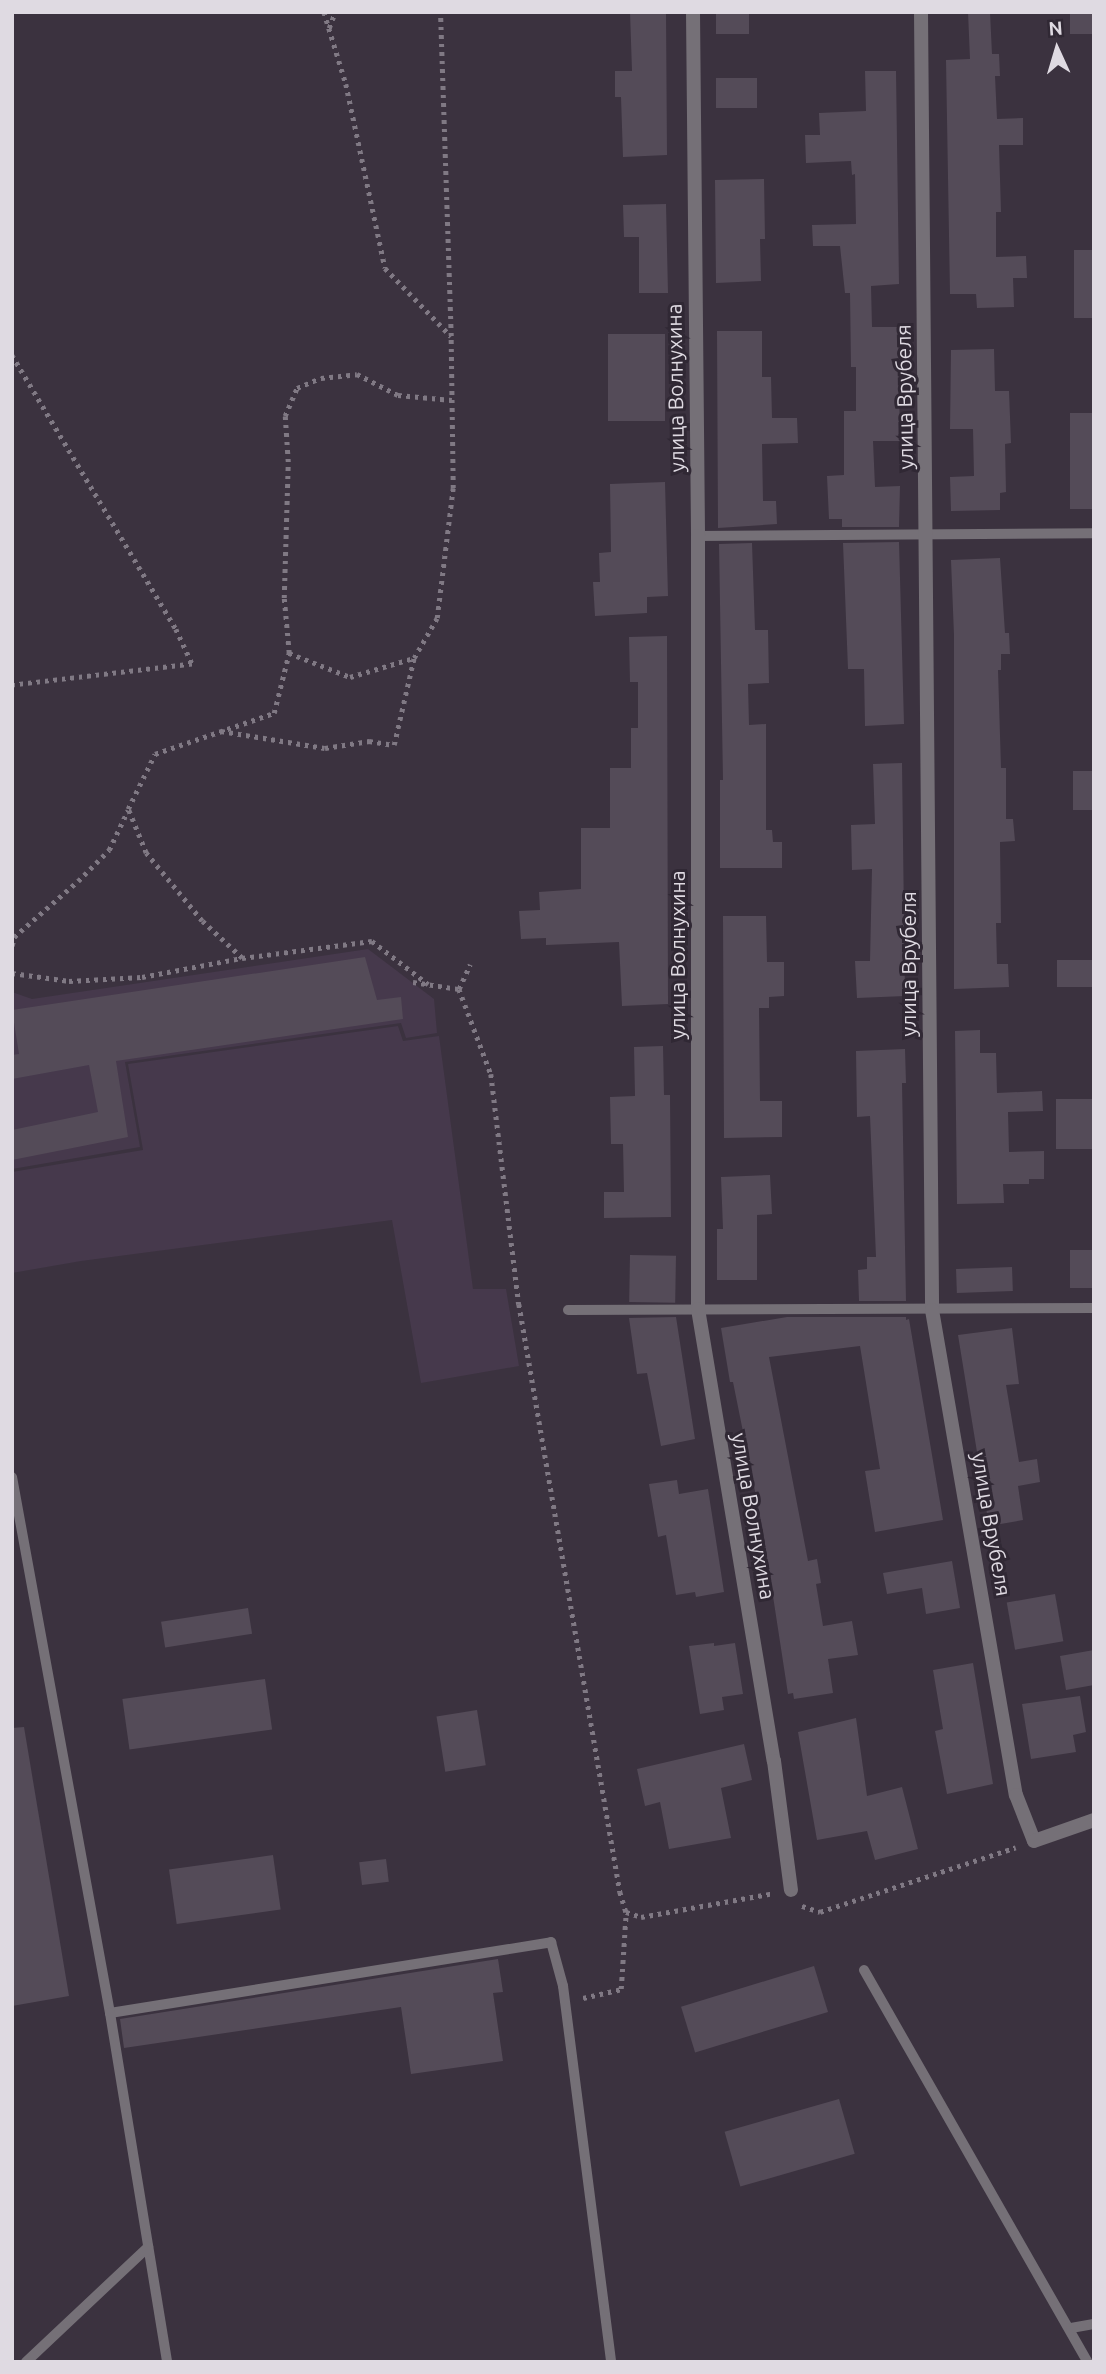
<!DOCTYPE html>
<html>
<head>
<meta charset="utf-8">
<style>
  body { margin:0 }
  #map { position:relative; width:1106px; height:2374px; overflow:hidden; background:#3b323f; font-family:Ubuntu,sans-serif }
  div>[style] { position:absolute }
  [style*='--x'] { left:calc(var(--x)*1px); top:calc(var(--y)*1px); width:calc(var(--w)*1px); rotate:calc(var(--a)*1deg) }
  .built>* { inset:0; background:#46394c }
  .building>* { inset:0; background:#544b58; transform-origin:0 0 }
  .path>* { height:4.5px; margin-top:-2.25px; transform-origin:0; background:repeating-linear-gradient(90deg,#807984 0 3.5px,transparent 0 8.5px) }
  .service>* { height:10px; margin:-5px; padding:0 5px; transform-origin:5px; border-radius:5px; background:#757077 }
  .minor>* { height:14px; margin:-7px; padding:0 7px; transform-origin:7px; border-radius:7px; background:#757077 }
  span { translate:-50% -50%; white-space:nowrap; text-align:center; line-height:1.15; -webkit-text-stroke:6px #302834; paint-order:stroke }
  .street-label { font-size:21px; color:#dfdae2 }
  .frame { position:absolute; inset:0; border:14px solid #dfdae2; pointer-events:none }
  .north { position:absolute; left:1022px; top:14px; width:70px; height:70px; -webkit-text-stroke:5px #302834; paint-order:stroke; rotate:356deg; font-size:19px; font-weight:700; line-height:28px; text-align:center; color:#dfdae2 }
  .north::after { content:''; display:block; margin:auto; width:24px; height:32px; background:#dfdae2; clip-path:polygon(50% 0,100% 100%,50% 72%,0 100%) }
</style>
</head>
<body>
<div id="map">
  <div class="built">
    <div style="clip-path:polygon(368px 949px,434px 999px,437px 1033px,406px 1038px,401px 1023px,125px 1062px,140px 1147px,12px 1169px,12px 992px,32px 999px)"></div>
    <div style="clip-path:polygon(398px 1026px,403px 1041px,439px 1036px,473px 1289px,506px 1289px,519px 1366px,421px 1383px,392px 1220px,81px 1261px,12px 1273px,12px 1172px,143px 1150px,128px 1064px)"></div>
  </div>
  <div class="building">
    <div style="clip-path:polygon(630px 12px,666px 12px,667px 155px,623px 157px,621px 97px,615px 97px,615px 71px,632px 71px)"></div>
    <div style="left:716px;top:12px;width:33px;height:22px"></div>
    <div style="clip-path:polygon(968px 12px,990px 12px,992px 54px,999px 54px,1000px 76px,995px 76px,997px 119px,1023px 118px,1023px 145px,999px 145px,1001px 212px,996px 212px,996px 257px,1026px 256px,1027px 278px,1013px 278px,1014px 307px,977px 308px,976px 294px,950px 294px,946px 60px,970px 59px)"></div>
    <div style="left:1070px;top:12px;width:24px;height:22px"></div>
    <div style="clip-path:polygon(865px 71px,896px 71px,899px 284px,871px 286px,872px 327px,898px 327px,900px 441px,873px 441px,875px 487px,900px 486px,899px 527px,842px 527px,842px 519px,829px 519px,827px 476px,844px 475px,844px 411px,856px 411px,856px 367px,851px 367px,850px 293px,845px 293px,840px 246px,813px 246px,812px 225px,856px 224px,855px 174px,852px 175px,851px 161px,806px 163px,805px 135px,820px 135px,819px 113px,866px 111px)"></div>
    <div style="left:716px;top:78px;width:41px;height:30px"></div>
    <div style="clip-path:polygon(764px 179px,765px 239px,760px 239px,761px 281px,716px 283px,715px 180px)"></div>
    <div style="clip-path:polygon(666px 204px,668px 293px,639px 293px,639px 237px,624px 237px,623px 205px)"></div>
    <div style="left:1094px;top:250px;width:68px;height:20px;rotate:90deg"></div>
    <div style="clip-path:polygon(717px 331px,762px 331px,762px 377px,771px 377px,772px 418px,797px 418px,798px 443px,762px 444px,763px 501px,776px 501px,777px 524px,718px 528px)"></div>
    <div style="left:665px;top:334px;width:87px;height:57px;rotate:90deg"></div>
    <div style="clip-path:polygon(994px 349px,995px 391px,1009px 391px,1011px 443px,1005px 444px,1006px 492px,1000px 493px,1000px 510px,951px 511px,950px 477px,974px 476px,973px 429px,950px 429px,951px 350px)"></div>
    <div style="left:1070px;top:413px;width:24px;height:96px"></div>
    <div style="clip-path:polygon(665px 482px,668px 596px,647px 597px,647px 613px,595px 616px,593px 582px,600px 582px,599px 553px,611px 552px,610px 484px)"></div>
    <div style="clip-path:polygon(899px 542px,904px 724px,865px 726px,864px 669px,848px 669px,843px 543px)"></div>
    <div style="clip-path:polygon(752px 543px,755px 630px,768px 630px,769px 683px,748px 684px,749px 725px,766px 724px,766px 830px,772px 830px,773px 842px,782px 842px,782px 868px,720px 868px,720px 780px,723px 780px,719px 544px)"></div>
    <div style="clip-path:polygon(1000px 558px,1005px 633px,1009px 633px,1010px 654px,1001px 654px,1001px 670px,998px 670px,1001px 768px,1006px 768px,1006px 819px,1013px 819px,1015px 841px,1000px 842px,1001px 923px,996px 923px,997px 964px,1008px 964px,1009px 987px,954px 989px,954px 635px,951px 560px)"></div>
    <div style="clip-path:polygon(667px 636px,668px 1004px,622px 1006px,619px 942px,546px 945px,546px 938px,521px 939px,519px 911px,540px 910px,539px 892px,581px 889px,581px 828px,610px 828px,610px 768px,631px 768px,631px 728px,638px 728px,638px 682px,630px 682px,629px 637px)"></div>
    <div style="clip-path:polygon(902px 763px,905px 996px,857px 998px,855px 961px,870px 961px,872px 869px,852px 870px,851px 825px,875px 824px,873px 764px)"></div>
    <div style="left:1073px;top:771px;width:21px;height:39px"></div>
    <div style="clip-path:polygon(723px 916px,766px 916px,767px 962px,784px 962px,784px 996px,769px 997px,769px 1008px,759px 1008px,760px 1101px,782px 1101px,782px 1137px,724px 1138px)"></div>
    <div style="clip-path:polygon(365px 957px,377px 1000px,401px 997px,403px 1019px,116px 1061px,128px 1137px,12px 1160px,12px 1130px,98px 1112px,89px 1065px,12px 1079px,12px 1055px,19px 1054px,12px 1010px)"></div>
    <div style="left:1057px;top:960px;width:37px;height:27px"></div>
    <div style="clip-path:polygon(980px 1030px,980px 1053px,996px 1053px,997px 1093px,1042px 1091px,1043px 1111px,1008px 1112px,1009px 1152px,1044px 1151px,1044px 1179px,1029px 1179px,1029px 1184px,1003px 1184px,1004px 1203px,957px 1204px,955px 1031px)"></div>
    <div style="clip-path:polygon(663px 1046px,664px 1095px,670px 1095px,671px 1217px,604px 1218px,604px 1192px,624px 1192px,623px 1144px,611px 1144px,610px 1097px,635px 1096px,634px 1047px)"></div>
    <div style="clip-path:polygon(905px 1049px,906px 1083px,902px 1083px,906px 1301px,859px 1301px,858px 1270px,867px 1269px,867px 1257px,876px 1257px,870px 1116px,857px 1117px,856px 1051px)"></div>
    <div style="left:1056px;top:1099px;width:38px;height:50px"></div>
    <div style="clip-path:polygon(770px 1175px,772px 1214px,757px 1215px,757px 1280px,717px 1280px,717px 1229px,723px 1229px,721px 1177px)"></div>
    <div style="left:1094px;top:1250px;width:38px;height:24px;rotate:90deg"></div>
    <div style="left:630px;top:1255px;width:46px;height:47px;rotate:1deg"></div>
    <div style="left:1012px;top:1267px;width:24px;height:56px;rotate:88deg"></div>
    <div style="clip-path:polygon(676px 1317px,695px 1439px,661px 1446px,647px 1373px,637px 1374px,629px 1318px)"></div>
    <div style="clip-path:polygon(787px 1317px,906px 1317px,906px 1320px,909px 1319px,943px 1520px,875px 1532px,865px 1471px,880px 1469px,860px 1346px,769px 1357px,808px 1561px,817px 1559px,821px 1583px,816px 1584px,823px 1626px,852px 1621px,858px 1655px,828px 1659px,833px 1693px,794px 1699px,793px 1693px,788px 1694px,763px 1531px,733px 1382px,730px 1382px,721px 1328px)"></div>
    <div style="clip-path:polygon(1012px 1328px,1019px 1384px,1006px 1385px,1019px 1462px,1037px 1459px,1040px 1482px,1018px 1486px,1023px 1520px,989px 1526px,958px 1335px)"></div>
    <div style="clip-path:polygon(677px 1480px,679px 1494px,708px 1489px,724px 1592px,696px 1597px,695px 1592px,676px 1595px,666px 1535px,658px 1537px,649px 1484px)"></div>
    <div style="clip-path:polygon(952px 1561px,960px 1608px,926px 1614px,922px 1588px,887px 1594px,883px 1573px)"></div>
    <div style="left:1055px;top:1594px;width:48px;height:49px;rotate:80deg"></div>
    <div style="left:248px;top:1608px;width:26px;height:88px;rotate:81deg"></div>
    <div style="clip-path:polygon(714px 1643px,714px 1646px,735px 1643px,743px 1694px,722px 1697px,724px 1710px,700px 1714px,689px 1646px)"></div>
    <div style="clip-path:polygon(1094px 1650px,1094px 1685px,1066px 1690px,1060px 1656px)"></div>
    <div style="clip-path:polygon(973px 1663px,993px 1784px,947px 1794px,935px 1731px,943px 1729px,933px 1670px)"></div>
    <div style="left:265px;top:1679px;width:51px;height:144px;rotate:82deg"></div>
    <div style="clip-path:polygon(1080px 1696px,1086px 1732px,1073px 1735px,1076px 1752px,1031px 1759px,1022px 1704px)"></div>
    <div style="left:477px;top:1710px;width:56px;height:41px;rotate:81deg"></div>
    <div style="clip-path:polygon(856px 1718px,867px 1796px,902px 1787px,918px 1849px,875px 1860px,867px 1831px,817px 1840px,798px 1732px)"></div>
    <div style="clip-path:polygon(24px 1727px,69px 1996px,12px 2006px,12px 1728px)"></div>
    <div style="clip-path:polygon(744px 1744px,752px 1780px,721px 1788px,731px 1838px,669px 1849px,660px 1802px,645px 1806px,637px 1769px)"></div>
    <div style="left:273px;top:1855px;width:55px;height:105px;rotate:82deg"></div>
    <div style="left:386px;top:1859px;width:23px;height:27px;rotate:83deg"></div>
    <div style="clip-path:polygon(498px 1959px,503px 1992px,493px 1993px,503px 2061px,411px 2074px,401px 2007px,124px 2048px,120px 2019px)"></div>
    <div style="left:814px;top:1966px;width:48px;height:139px;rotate:73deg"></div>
    <div style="left:839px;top:2099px;width:57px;height:119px;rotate:74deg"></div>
  </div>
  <div class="path">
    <div style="--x:324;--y:12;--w:75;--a:73"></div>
    <div style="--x:346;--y:84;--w:188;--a:78"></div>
    <div style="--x:385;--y:268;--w:95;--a:45.9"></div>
    <div style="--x:451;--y:336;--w:324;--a:-91.9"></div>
    <div style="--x:329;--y:28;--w:17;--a:-69"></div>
    <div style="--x:12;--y:355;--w:319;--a:59.1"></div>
    <div style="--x:176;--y:629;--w:38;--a:65"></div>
    <div style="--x:192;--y:664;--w:181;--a:173.3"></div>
    <div style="--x:289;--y:653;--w:55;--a:-95.2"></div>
    <div style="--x:284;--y:598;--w:136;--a:-88.3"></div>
    <div style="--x:288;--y:462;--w:46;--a:-93.7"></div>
    <div style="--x:285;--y:416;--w:30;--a:-67"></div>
    <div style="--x:297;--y:388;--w:26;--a:-23"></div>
    <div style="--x:321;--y:378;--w:36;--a:-6"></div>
    <div style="--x:357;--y:374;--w:46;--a:27.1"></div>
    <div style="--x:398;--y:395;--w:54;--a:5.3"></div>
    <div style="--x:221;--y:731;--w:105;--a:9.3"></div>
    <div style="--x:325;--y:748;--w:45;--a:-9"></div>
    <div style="--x:369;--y:741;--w:25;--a:9"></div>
    <div style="--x:394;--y:745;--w:89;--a:-77.1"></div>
    <div style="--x:12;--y:946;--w:9;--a:-77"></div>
    <div style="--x:14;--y:937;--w:85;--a:-41.2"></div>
    <div style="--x:78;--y:881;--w:44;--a:-45"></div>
    <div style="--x:109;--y:850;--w:44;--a:-64.6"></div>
    <div style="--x:242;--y:958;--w:54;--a:-137.2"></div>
    <div style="--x:202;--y:921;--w:88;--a:-129.5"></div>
    <div style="--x:146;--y:853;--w:48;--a:-112.2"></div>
    <div style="--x:128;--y:809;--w:61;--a:-63.9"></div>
    <div style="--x:155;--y:754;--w:126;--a:-19"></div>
    <div style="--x:274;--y:713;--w:62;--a:-76"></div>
    <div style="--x:289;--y:653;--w:66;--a:21.5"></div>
    <div style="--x:350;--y:677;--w:67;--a:-16.5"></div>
    <div style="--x:414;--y:658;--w:46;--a:-60.1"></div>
    <div style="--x:437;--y:618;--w:131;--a:-83"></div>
    <div style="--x:453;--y:488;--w:152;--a:-90.8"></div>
    <div style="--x:12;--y:973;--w:58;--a:8"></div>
    <div style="--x:69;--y:981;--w:73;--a:-3.1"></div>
    <div style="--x:142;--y:977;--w:102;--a:-10.8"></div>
    <div style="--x:242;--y:958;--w:131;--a:-7.5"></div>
    <div style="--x:372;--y:941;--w:71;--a:37.5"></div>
    <div style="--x:413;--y:982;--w:47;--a:8.7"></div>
    <div style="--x:459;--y:989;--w:91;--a:69.4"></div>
    <div style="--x:491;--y:1074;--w:232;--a:83.1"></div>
    <div style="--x:519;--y:1304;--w:597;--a:80.25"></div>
    <div style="--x:620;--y:1892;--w:21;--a:73"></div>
    <div style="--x:626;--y:1912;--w:16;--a:18"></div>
    <div style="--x:641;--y:1917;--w:135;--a:-10.2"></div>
    <div style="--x:459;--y:989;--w:27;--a:-66"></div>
    <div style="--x:802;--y:1906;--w:19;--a:18"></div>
    <div style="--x:820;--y:1912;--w:206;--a:-18.3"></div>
    <div style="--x:583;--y:1998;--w:39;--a:-13"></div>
    <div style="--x:621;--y:1989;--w:77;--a:-86.3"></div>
  </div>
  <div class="service">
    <div style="--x:698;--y:536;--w:396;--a:-0.4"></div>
    <div style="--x:568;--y:1310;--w:526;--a:-0.22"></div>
    <div style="--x:12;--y:1477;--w:545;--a:79.64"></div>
    <div style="--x:110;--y:2013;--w:447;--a:-9.1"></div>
    <div style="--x:551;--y:1942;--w:46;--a:74.7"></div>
    <div style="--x:563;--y:1986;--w:379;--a:82.7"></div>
    <div style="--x:864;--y:1970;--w:451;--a:60.3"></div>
    <div style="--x:110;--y:2013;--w:354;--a:80.7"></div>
    <div style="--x:1071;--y:2328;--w:23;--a:-10"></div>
    <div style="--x:26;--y:2362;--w:168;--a:-43.3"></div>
  </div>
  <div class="minor">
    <div style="--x:693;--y:12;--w:524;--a:89.45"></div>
    <div style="--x:698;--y:536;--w:773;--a:90"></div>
    <div style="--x:698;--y:1309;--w:458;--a:80.5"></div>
    <div style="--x:774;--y:1761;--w:130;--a:82.5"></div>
    <div style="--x:921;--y:12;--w:1298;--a:89.51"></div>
    <div style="--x:932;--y:1310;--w:492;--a:80.2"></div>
    <div style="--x:1016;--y:1795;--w:49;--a:68.6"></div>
    <div style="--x:1034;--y:1841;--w:64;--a:-19.3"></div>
  </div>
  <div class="street-label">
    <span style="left:675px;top:388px;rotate:-91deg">улица Волнухина</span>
    <span style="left:904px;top:397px;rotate:-91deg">улица Врубеля</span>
    <span style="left:677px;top:955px;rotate:-90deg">улица Волнухина</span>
    <span style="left:908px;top:964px;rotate:-90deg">улица Врубеля</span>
    <span style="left:754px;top:1516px;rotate:80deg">улица Волнухина</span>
    <span style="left:992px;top:1524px;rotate:80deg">улица Врубеля</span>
  </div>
  <div class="frame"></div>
  <div class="north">N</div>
</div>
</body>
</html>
